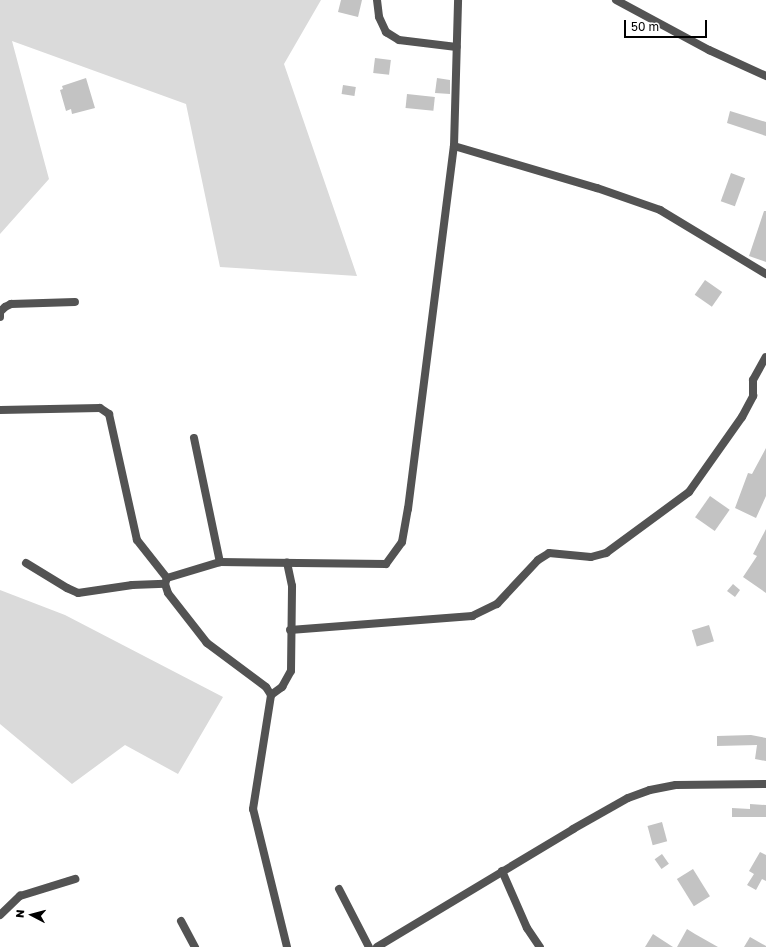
<!DOCTYPE html>
<html>
<head>
<meta charset="utf-8">
<style>
  body { margin:0 }
  #map { position:relative; width:766px; height:947px; overflow:hidden; background:#fff; font-family:"Golos Text",sans-serif }
  div>[style] { position:absolute }
  [style*='--x'] { left:calc(var(--x)*1px); top:calc(var(--y)*1px); width:calc(var(--w)*1px); rotate:calc(var(--a)*1deg) }
  .green>* { inset:0; background:#dadada }
  .building>* { inset:0; background:#c3c3c3; transform-origin:0 0 }
  .minor>* { height:8px; margin:-4px; padding:0 4px; transform-origin:4px; border-radius:4px; background:#535353 }
  .tertiary>* { height:8px; margin:-4px; padding:0 4px; transform-origin:4px; border-radius:4px; background:#535353 }
  span { translate:-50% -50%; white-space:nowrap; text-align:center; line-height:1.15; -webkit-text-stroke:3px #fff; paint-order:stroke }
  .north { position:absolute; left:12px; top:895px; width:40px; height:40px; -webkit-text-stroke:3px #fff; paint-order:stroke; rotate:276deg; font-size:11px; font-weight:700; line-height:16px; text-align:center; color:#000 }
  .north::after { content:''; display:block; margin:auto; width:14px; height:18px; background:#000; clip-path:polygon(50% 0,100% 100%,50% 72%,0 100%) }
  .scale { position:absolute; left:624px; top:20px; width:83px; height:18px; box-sizing:border-box; border:2px solid #000; border-top:0; padding-left:5px; font-size:12px; line-height:14px; white-space:nowrap; color:#000; -webkit-text-stroke:3px #fff; paint-order:stroke }
</style>
</head>
<body>
<div id="map">
  <div class="green">
    <div style="clip-path:polygon(0 0,321px 0,284px 64px,357px 276px,220px 267px,186px 104px,12px 41px,49px 179px,0 234px)"></div>
    <div style="clip-path:polygon(0 590px,65px 615px,223px 697px,178px 774px,125px 745px,72px 784px,0 724px)"></div>
  </div>
  <div class="building">
    <div style="clip-path:polygon(341px 0,362px 0,358px 17px,338px 12px)"></div>
    <div style="left:375px;top:58px;width:16px;height:15px;rotate:7deg"></div>
    <div style="clip-path:polygon(86px 78px,95px 108px,72px 114px,71px 109px,66px 111px,60px 90px,63px 89px,62px 86px)"></div>
    <div style="clip-path:polygon(437px 78px,450px 80px,450px 94px,435px 93px)"></div>
    <div style="left:343px;top:85px;width:13px;height:9px;rotate:9deg"></div>
    <div style="left:407px;top:94px;width:28px;height:14px;rotate:6deg"></div>
    <div style="clip-path:polygon(730px 111px,766px 122px,766px 136px,727px 123px)"></div>
    <div style="left:731px;top:173px;width:15px;height:30px;rotate:20deg"></div>
    <div style="clip-path:polygon(764px 211px,766px 211px,766px 262px,749px 256px)"></div>
    <div style="left:705px;top:280px;width:21px;height:18px;rotate:35deg"></div>
    <div style="clip-path:polygon(766px 448px,766px 496px,756px 518px,735px 508px,748px 473px,752px 474px)"></div>
    <div style="left:710px;top:496px;width:24px;height:26px;rotate:35deg"></div>
    <div style="clip-path:polygon(766px 529px,766px 593px,743px 577px,757px 556px,753px 554px)"></div>
    <div style="clip-path:polygon(733px 584px,740px 590px,735px 597px,727px 591px)"></div>
    <div style="left:709px;top:625px;width:17px;height:18px;rotate:73deg"></div>
    <div style="clip-path:polygon(751px 735px,766px 738px,766px 761px,755px 759px,757px 745px,717px 746px,717px 736px)"></div>
    <div style="clip-path:polygon(750px 804px,766px 805px,766px 817px,732px 817px,732px 808px,750px 809px)"></div>
    <div style="left:662px;top:822px;width:20px;height:15px;rotate:75deg"></div>
    <div style="clip-path:polygon(760px 852px,766px 855px,766px 881px,762px 879px,756px 890px,747px 885px,754px 874px,749px 871px)"></div>
    <div style="left:662px;top:854px;width:12px;height:9px;rotate:55deg"></div>
    <div style="left:693px;top:869px;width:32px;height:19px;rotate:58deg"></div>
    <div style="clip-path:polygon(687px 929px,695px 934px,718px 947px,677px 947px)"></div>
    <div style="clip-path:polygon(653px 934px,673px 947px,645px 947px)"></div>
    <div style="clip-path:polygon(750px 937px,766px 946px,766px 947px,744px 947px)"></div>
  </div>
  <div class="minor">
    <div style="--x:377;--y:0;--w:17;--a:83"></div>
    <div style="--x:379;--y:17;--w:17;--a:65"></div>
    <div style="--x:386;--y:32;--w:15;--a:32"></div>
    <div style="--x:399;--y:40;--w:58;--a:6.9"></div>
    <div style="--x:616;--y:0;--w:106;--a:28.3"></div>
    <div style="--x:709;--y:50;--w:63;--a:24.5"></div>
    <div style="--x:454;--y:146;--w:149;--a:16.4"></div>
    <div style="--x:597;--y:188;--w:67;--a:19.2"></div>
    <div style="--x:660;--y:210;--w:124;--a:31.1"></div>
    <div style="--x:0;--y:317;--w:5;--a:-90"></div>
    <div style="--x:0;--y:312;--w:7;--a:-45"></div>
    <div style="--x:5;--y:307;--w:7;--a:-27"></div>
    <div style="--x:11;--y:304;--w:64;--a:-1.8"></div>
    <div style="--x:0;--y:410;--w:100;--a:-1.1"></div>
    <div style="--x:100;--y:408;--w:11;--a:34"></div>
    <div style="--x:109;--y:414;--w:129;--a:77.5"></div>
    <div style="--x:137;--y:540;--w:48;--a:51.7"></div>
    <div style="--x:194;--y:438;--w:127;--a:78.2"></div>
    <div style="--x:26;--y:563;--w:48;--a:31.4"></div>
    <div style="--x:67;--y:588;--w:12;--a:24"></div>
    <div style="--x:78;--y:593;--w:55;--a:-8.4"></div>
    <div style="--x:132;--y:585;--w:33;--a:-2"></div>
    <div style="--x:290;--y:630;--w:183;--a:-4.4"></div>
    <div style="--x:472;--y:616;--w:28;--a:-26"></div>
    <div style="--x:497;--y:604;--w:60;--a:-47"></div>
    <div style="--x:538;--y:560;--w:13;--a:-32"></div>
    <div style="--x:549;--y:553;--w:42;--a:5.4"></div>
    <div style="--x:591;--y:557;--w:16;--a:-15"></div>
    <div style="--x:606;--y:553;--w:103;--a:-36.3"></div>
    <div style="--x:689;--y:492;--w:92;--a:-54.8"></div>
    <div style="--x:742;--y:417;--w:24;--a:-62"></div>
    <div style="--x:753;--y:396;--w:16;--a:-90"></div>
    <div style="--x:753;--y:380;--w:26;--a:-61"></div>
    <div style="--x:271;--y:695;--w:14;--a:-36"></div>
    <div style="--x:282;--y:687;--w:18;--a:-61"></div>
    <div style="--x:291;--y:671;--w:85;--a:-89.3"></div>
    <div style="--x:292;--y:586;--w:24;--a:-102"></div>
    <div style="--x:502;--y:871;--w:62;--a:66.3"></div>
    <div style="--x:527;--y:928;--w:23;--a:56"></div>
    <div style="--x:339;--y:889;--w:65;--a:62.7"></div>
    <div style="--x:0;--y:915;--w:28;--a:-44"></div>
    <div style="--x:20;--y:896;--w:58;--a:-17.2"></div>
    <div style="--x:181;--y:921;--w:30;--a:62"></div>
    <div style="--x:287;--y:947;--w:142;--a:-103.8"></div>
    <div style="--x:253;--y:809;--w:115;--a:-81"></div>
    <div style="--x:271;--y:695;--w:9;--a:-122"></div>
    <div style="--x:266;--y:687;--w:74;--a:-143.3"></div>
    <div style="--x:207;--y:643;--w:63;--a:-128"></div>
    <div style="--x:168;--y:593;--w:9;--a:-108"></div>
    <div style="--x:165;--y:584;--w:6;--a:-72"></div>
    <div style="--x:167;--y:578;--w:55;--a:-16.8"></div>
    <div style="--x:220;--y:562;--w:166;--a:0.7"></div>
    <div style="--x:386;--y:564;--w:27;--a:-54"></div>
    <div style="--x:402;--y:542;--w:34;--a:-80"></div>
    <div style="--x:408;--y:509;--w:366;--a:-82.8"></div>
    <div style="--x:454;--y:146;--w:146;--a:-88.4"></div>
  </div>
  <div class="tertiary">
    <div style="--x:377;--y:947;--w:229;--a:-31"></div>
    <div style="--x:573;--y:829;--w:63;--a:-29.4"></div>
    <div style="--x:628;--y:798;--w:23;--a:-20"></div>
    <div style="--x:650;--y:790;--w:26;--a:-11"></div>
    <div style="--x:676;--y:785;--w:90;--a:-0.6"></div>
  </div>
  <div class="north">N</div>
  <div class="scale">50 m</div>
</div>
</body>
</html>
